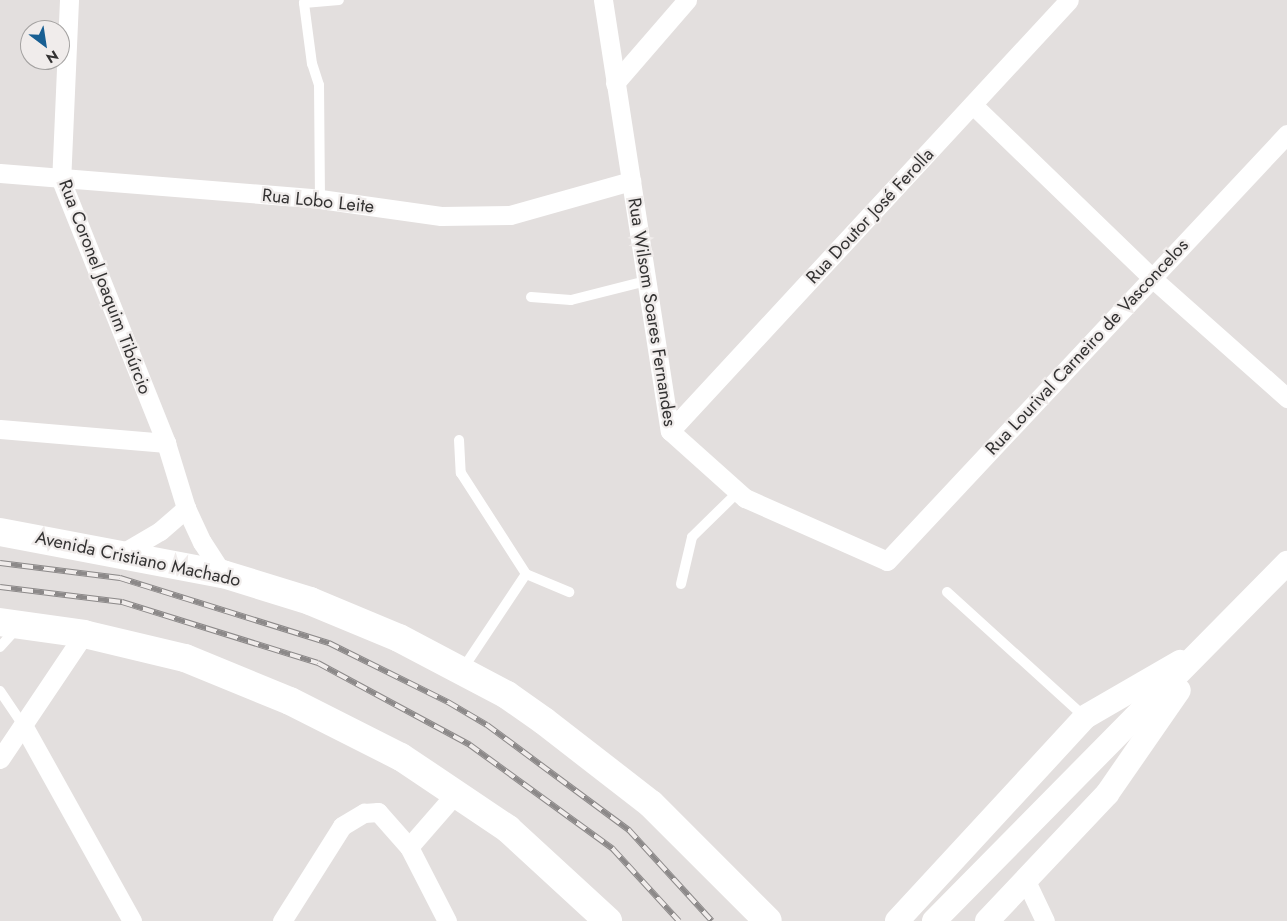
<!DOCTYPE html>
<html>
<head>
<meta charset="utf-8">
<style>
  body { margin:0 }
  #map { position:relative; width:1287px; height:921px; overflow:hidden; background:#e3dfde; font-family:Jost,sans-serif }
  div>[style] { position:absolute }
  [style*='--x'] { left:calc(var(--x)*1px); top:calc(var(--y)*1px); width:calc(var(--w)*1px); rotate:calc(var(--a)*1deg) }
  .service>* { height:10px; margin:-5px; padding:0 5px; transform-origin:5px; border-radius:5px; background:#fff }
  .minor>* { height:19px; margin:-9.5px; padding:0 9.5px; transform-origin:9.5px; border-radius:9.5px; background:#fff }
  .tertiary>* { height:24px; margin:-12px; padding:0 12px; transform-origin:12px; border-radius:12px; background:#fff }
  .trunk>* { height:28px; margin:-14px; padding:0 14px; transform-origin:14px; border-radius:14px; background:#fff }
  .rail>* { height:5.5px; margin-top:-2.75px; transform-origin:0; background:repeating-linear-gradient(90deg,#f0eceb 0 11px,#8c8989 0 22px); box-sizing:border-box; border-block:1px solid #8c8989 }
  span { translate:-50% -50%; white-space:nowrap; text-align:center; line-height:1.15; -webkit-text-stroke:4.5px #f0eceb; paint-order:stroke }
  .street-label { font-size:18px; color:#333232 }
  .north { position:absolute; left:20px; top:20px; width:50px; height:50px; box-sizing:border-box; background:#f0eceb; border:1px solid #a4a2a1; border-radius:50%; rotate:149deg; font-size:14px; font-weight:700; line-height:20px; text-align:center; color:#333232 }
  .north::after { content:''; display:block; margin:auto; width:18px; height:22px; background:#185f93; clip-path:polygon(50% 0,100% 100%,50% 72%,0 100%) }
</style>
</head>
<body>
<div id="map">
  <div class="service">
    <div style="--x:320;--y:199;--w:114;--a:-90.5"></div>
    <div style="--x:319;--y:85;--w:22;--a:-108"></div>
    <div style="--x:312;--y:64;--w:62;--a:-97.5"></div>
    <div style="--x:304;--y:3;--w:35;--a:-5"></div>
    <div style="--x:531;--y:297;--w:40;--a:4.3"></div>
    <div style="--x:571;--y:300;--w:77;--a:-14.2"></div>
    <div style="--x:459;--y:440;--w:33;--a:87"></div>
    <div style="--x:461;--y:473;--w:120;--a:57.2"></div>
    <div style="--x:526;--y:574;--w:47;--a:22.7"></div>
    <div style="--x:681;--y:584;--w:48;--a:-76.8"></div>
    <div style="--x:692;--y:537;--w:64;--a:-44.4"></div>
    <div style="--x:947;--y:592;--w:186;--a:42.2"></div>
    <div style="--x:0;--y:647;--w:27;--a:-48"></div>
    <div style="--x:462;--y:670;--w:115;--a:-56.3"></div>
    <div style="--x:0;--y:691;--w:41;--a:55.9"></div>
  </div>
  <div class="minor">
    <div style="--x:69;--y:0;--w:180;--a:92.5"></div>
    <div style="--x:61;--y:180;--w:283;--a:68.2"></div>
    <div style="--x:166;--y:443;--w:68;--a:72.9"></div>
    <div style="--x:186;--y:508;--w:38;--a:65"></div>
    <div style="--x:202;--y:542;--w:38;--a:57"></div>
    <div style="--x:603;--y:0;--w:436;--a:81.2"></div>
    <div style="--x:670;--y:431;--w:101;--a:41.8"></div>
    <div style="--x:745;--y:498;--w:155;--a:23.9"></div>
    <div style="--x:887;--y:561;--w:585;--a:-46.87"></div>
    <div style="--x:615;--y:83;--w:110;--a:-49.1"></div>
    <div style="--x:973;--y:105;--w:249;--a:44"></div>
    <div style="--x:1152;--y:278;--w:181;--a:41.6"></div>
    <div style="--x:0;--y:173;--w:321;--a:4.6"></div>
    <div style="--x:320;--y:199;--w:122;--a:8"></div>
    <div style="--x:441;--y:216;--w:69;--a:-0.8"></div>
    <div style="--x:510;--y:215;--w:126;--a:-15.7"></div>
    <div style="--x:0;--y:429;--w:167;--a:4.8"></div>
    <div style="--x:670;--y:431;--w:587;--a:-47.21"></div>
    <div style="--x:121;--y:554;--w:45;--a:-30.5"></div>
    <div style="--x:160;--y:531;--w:35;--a:-41"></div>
    <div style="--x:23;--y:725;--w:224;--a:60.9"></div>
    <div style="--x:0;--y:759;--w:151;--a:-56.1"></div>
    <div style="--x:409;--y:847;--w:70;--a:-49"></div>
    <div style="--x:1026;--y:881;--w:44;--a:64.6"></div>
    <div style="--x:282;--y:921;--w:112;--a:-57.7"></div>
    <div style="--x:342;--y:826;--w:26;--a:-31"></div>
    <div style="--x:364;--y:813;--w:14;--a:-4"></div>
    <div style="--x:378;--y:812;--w:47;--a:48.5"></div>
    <div style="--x:409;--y:847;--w:83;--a:62.8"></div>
  </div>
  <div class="tertiary">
    <div style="--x:897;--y:921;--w:277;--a:-47.3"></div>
    <div style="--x:1085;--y:717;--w:110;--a:-30.1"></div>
    <div style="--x:934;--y:921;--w:503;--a:-45.4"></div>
    <div style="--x:987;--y:921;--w:175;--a:-46.6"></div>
    <div style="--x:1107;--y:794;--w:126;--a:-55.3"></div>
  </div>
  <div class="trunk">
    <div style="--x:0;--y:532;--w:227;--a:10.7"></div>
    <div style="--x:223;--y:574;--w:91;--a:17.2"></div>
    <div style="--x:310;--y:601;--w:96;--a:22.6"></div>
    <div style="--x:399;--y:638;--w:122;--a:27.8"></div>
    <div style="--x:507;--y:695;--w:45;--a:35.1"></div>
    <div style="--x:544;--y:721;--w:135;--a:37.8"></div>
    <div style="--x:651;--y:804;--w:165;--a:45"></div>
    <div style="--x:0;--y:622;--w:85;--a:8.1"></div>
    <div style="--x:84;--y:634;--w:104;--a:13.4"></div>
    <div style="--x:185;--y:658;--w:113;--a:22.3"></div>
    <div style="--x:290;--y:701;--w:124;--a:26.8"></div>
    <div style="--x:401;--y:757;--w:129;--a:33.9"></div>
    <div style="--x:508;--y:829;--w:136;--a:42.6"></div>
  </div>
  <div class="rail">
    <div style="--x:0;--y:563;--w:121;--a:7.1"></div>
    <div style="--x:120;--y:578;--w:219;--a:17.3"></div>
    <div style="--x:329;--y:643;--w:133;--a:26.4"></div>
    <div style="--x:448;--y:702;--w:45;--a:30.5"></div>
    <div style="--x:487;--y:725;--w:177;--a:36.5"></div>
    <div style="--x:629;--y:830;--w:123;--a:47.6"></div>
    <div style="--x:0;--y:587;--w:123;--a:7"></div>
    <div style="--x:122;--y:602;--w:205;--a:17.3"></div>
    <div style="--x:318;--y:663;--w:173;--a:28.3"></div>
    <div style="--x:470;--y:745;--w:177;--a:36"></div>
    <div style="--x:613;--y:849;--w:98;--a:47.5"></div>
  </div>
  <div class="street-label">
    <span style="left:318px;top:201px;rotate:6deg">Rua Lobo Leite</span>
    <span style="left:870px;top:216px;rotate:-47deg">Rua Doutor José Ferolla</span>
    <span style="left:105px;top:287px;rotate:69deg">Rua Coronel Joaquim Tibúrcio</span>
    <span style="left:652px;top:312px;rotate:81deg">Rua Wilsom Soares Fernandes</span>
    <span style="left:1087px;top:347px;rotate:-47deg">Rua Lourival Carneiro de Vasconcelos</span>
    <span style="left:138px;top:559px;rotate:12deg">Avenida Cristiano Machado</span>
  </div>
  <div class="north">N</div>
</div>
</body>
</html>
